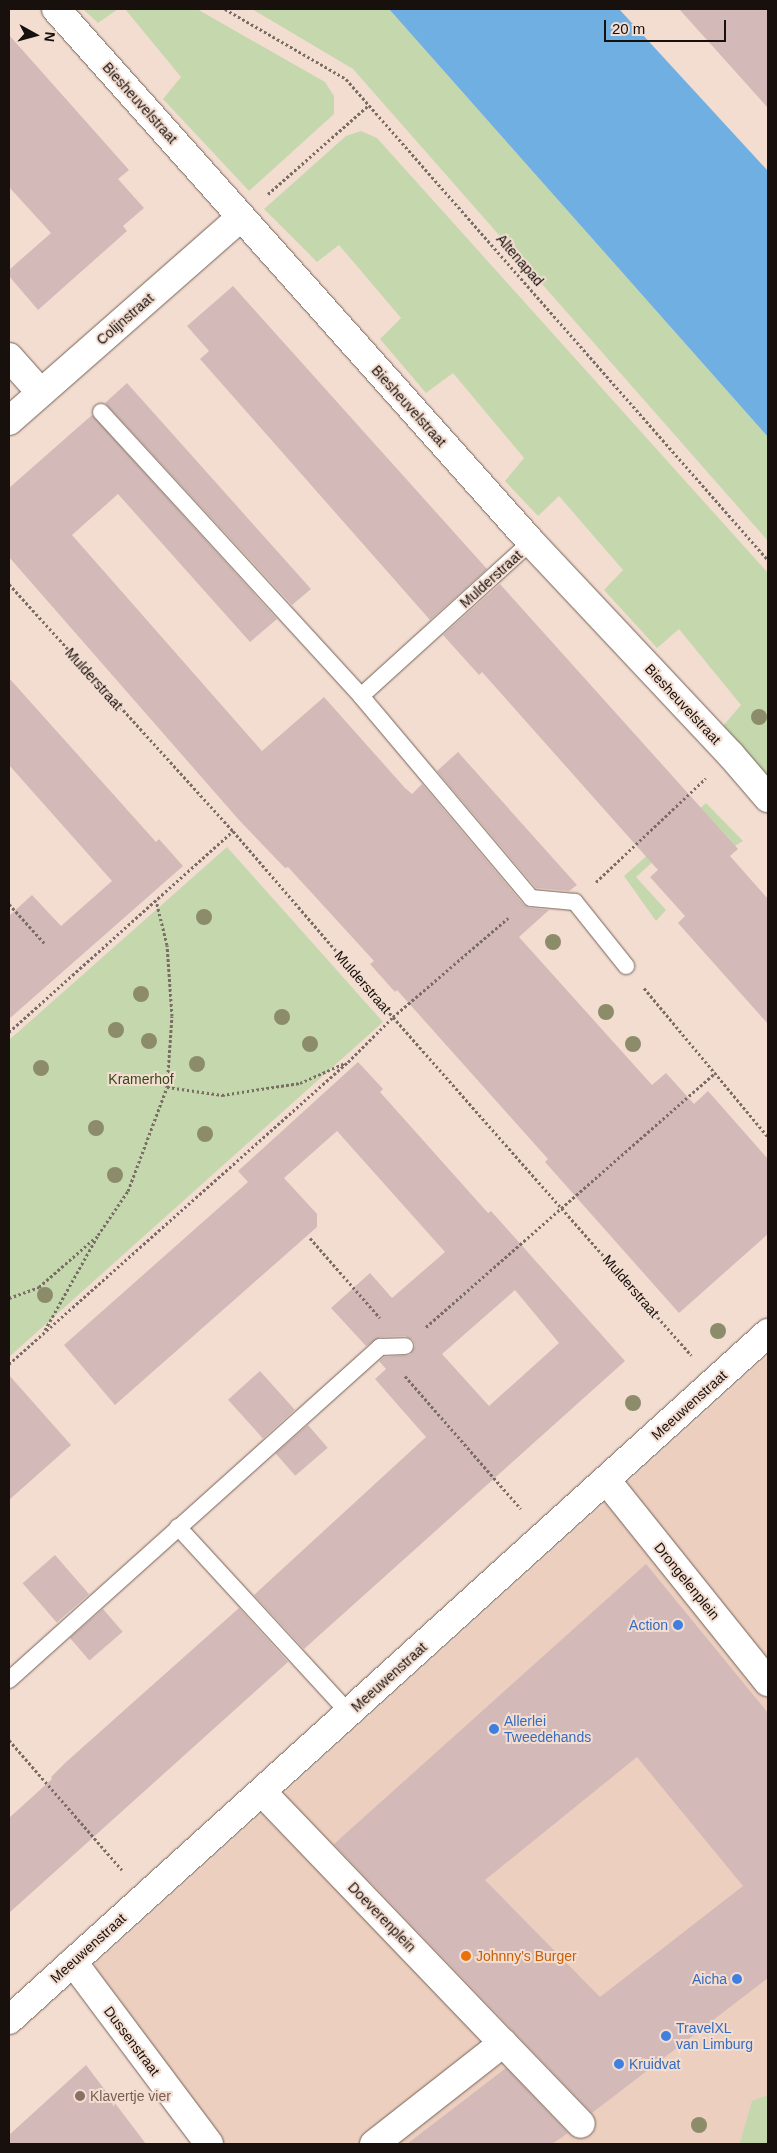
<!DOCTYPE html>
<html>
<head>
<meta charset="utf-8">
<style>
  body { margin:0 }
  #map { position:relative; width:777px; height:2153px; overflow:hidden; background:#f3ddd1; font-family:Arial,sans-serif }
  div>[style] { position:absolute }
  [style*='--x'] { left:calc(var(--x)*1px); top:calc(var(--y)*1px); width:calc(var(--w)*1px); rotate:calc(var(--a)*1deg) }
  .built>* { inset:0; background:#eccfbf }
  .green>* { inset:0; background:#c5d8ad }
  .water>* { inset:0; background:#70afe2 }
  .building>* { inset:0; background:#d3bab8; transform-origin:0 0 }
  .path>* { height:3px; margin-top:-1.5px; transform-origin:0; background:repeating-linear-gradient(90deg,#7b6d66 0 2.5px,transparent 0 5px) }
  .roads { filter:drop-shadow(0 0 1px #746157) drop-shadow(0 0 1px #746157) }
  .lane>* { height:16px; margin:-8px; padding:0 8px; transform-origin:8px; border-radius:8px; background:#fff }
  .street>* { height:28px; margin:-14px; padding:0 14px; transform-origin:14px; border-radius:14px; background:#fff }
  .trees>* { width:16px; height:16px; margin:-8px; border-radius:50%; background:#8c8c6b }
  .dots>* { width:14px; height:14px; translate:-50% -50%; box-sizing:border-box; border:2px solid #f3ddd1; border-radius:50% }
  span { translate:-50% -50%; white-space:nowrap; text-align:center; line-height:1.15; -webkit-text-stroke:4px #f3ddd1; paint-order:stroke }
  .street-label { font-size:14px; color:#17100c }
  .park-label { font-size:14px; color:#374918 }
  .shop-label { font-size:14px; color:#366cbe }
  .right { translate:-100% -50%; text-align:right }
  .left { translate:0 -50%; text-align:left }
  .food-label { font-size:14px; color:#c56008 }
  .education-label { font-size:14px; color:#785e54 }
  .frame { position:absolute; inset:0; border:10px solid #17100c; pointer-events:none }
  .north { position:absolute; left:10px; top:10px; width:50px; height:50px; -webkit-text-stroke:4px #f3ddd1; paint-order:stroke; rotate:97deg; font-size:14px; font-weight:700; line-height:20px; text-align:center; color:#17100c }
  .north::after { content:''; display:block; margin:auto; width:18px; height:22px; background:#17100c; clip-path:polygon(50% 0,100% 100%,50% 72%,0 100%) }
  .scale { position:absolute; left:604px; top:20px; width:122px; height:22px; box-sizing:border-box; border:2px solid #17100c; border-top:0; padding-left:6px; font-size:15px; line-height:18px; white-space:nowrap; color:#17100c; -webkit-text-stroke:4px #f3ddd1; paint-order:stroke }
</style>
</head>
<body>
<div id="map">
  <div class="built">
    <div style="clip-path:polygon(768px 1356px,768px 2144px,216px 2144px,87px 1972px)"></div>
  </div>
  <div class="green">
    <div style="clip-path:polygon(83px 9px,118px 9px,98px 23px)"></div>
    <div style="clip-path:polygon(125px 9px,197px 9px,325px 82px,334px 96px,334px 114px,249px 191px,163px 99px,181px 77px)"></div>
    <div style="clip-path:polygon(252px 9px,389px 9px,768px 437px,768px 541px,353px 69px)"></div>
    <div style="clip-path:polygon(361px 131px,377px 138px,768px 573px,768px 777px,722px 727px,741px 705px,679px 629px,657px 648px,604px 590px,623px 570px,559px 496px,538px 516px,505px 481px,524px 458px,453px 373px,426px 393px,380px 339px,401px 318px,339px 245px,317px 262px,264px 209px,346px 136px)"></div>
    <div style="clip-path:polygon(706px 803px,743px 841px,735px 846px,706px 814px,636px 877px,666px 910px,656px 921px,624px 876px)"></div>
    <div style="clip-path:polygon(227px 847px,383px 1022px,9px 1357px,9px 1040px)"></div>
    <div style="clip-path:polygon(768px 2095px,768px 2144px,740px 2143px,752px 2101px)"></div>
  </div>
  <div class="water">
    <div style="clip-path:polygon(389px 9px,619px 9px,768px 171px,768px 437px)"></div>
  </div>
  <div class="building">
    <div style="clip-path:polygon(679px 9px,768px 9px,768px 108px,707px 40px)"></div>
    <div style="clip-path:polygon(9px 35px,129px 170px,118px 179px,144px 208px,123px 226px,127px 231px,38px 310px,9px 276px,9px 270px,51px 233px,9px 187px)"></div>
    <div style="clip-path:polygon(233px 286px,487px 569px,430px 620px,200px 359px,209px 351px,187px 326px)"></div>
    <div style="clip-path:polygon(127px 383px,311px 589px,292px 605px,105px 403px)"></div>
    <div style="clip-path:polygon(92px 415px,277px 619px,250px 642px,118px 494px,72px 535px,262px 751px,324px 697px,405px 788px,412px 794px,422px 784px,523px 904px,530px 908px,549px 910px,519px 937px,652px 1085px,666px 1073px,694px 1104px,708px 1091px,768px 1159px,768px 1234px,679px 1313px,545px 1162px,548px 1159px,397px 990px,395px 992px,370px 964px,374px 961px,288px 867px,285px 868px,239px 820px,9px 557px,9px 488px)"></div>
    <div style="clip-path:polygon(500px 584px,738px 849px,730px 856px,768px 899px,768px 1024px,678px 923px,685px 916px,650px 877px,658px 870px,482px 672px,479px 675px,443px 635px)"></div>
    <div style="clip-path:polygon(9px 678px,156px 842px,159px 839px,183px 866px,9px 1019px,9px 916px,32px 895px,61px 926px,112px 881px,9px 765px)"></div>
    <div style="clip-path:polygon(458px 752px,577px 885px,569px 891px,536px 888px,437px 771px)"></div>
    <div style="clip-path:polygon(evenodd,358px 1062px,383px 1089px,380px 1092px,488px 1213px,491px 1211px,625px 1361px,304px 1649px,254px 1595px,426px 1437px,375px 1379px,386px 1369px,379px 1361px,384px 1357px,410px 1355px,415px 1346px,413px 1340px,405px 1336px,380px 1337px,366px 1346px,331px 1308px,370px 1273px,392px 1298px,445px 1252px,337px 1131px,284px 1178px,317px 1214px,317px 1227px,115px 1405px,64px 1345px,248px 1182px,238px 1171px,358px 1062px,515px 1290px,559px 1343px,489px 1406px,442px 1354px,515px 1290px)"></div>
    <div style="left:260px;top:1371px;width:52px;height:43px;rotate:48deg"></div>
    <div style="clip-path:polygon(9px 1375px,71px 1445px,9px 1500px)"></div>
    <div style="left:308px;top:1425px;width:30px;height:43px;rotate:49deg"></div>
    <div style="left:55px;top:1555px;width:52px;height:43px;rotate:49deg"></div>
    <div style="clip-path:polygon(evenodd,646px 1564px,768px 1713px,768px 1978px,592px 2113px,334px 1844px,646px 1564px,637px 1757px,743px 1886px,600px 1997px,485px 1880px,637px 1757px)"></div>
    <div style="clip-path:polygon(239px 1608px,288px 1662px,9px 1913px,9px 1818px,52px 1779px,51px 1777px,65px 1763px)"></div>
    <div style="left:103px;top:1609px;width:30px;height:44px;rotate:49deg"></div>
    <div style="clip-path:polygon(86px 2065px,146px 2144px,9px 2144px,9px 2135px)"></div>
    <div style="clip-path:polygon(506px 2068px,568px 2133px,552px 2144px,407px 2144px)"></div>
  </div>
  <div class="path">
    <div style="--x:225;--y:9;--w:140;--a:30"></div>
    <div style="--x:346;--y:79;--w:640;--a:48.74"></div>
    <div style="--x:268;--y:194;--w:135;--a:-41.4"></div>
    <div style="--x:9;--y:584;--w:333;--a:47.8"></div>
    <div style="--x:233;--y:831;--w:245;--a:49.3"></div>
    <div style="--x:393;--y:1017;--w:451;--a:48.6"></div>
    <div style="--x:596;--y:882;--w:151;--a:-43.4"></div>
    <div style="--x:9;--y:904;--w:55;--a:47.9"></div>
    <div style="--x:644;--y:988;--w:194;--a:50.2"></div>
    <div style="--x:9;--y:1032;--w:301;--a:-41.9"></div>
    <div style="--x:167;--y:1087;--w:56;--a:8.3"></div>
    <div style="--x:222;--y:1095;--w:79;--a:-8.7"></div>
    <div style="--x:300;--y:1083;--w:49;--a:-24"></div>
    <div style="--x:310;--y:1238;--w:106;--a:48.8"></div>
    <div style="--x:9;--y:1298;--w:32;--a:-20"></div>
    <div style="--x:39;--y:1287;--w:76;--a:-41.3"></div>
    <div style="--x:426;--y:1327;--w:385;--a:-41.3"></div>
    <div style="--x:45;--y:1330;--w:109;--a:-60.8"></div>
    <div style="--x:98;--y:1235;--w:53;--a:-55.7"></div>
    <div style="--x:128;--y:1191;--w:111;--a:-69.4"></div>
    <div style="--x:167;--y:1087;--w:71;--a:-86"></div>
    <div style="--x:172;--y:1016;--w:71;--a:-94"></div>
    <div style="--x:167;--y:945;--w:46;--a:-103.7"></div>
    <div style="--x:9;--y:1364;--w:454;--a:-41.7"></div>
    <div style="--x:348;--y:1062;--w:64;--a:-45"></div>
    <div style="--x:393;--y:1017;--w:152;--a:-40.7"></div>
    <div style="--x:405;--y:1376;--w:176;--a:48.9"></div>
    <div style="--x:9;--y:1740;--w:172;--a:49"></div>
  </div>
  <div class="roads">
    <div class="lane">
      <div style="--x:101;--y:412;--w:385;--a:47.5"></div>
      <div style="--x:361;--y:696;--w:264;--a:49.9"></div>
      <div style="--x:531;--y:898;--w:44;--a:5.2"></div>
      <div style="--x:575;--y:902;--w:82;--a:51.4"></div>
      <div style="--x:361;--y:696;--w:229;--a:-42.2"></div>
      <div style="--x:178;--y:1527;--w:253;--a:47.4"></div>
      <div style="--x:9;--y:1680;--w:499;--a:-41.9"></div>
      <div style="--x:380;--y:1347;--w:25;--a:-2"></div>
    </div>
    <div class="street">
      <div style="--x:56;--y:9;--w:714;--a:48.29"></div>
      <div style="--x:531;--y:542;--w:292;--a:46.8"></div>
      <div style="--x:731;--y:755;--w:57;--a:49.3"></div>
      <div style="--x:9;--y:357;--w:48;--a:48.4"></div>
      <div style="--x:9;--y:421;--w:309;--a:-41.3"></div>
      <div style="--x:606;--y:1480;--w:259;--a:51.3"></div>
      <div style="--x:262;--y:1792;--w:348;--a:46.2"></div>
      <div style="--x:503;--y:2043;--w:164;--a:141.9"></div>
      <div style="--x:73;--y:1962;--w:227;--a:53.2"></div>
      <div style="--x:9;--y:2020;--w:1024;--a:-42.15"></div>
      <div style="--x:503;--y:2043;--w:112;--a:46.1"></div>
    </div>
  </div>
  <div class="trees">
    <div style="left:759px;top:717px"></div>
    <div style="left:204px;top:917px"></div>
    <div style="left:553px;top:942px"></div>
    <div style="left:141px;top:994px"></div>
    <div style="left:606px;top:1012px"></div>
    <div style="left:282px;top:1017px"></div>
    <div style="left:116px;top:1030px"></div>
    <div style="left:149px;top:1041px"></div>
    <div style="left:310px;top:1044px"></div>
    <div style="left:633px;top:1044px"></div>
    <div style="left:197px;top:1064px"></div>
    <div style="left:41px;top:1068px"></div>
    <div style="left:96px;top:1128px"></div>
    <div style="left:205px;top:1134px"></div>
    <div style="left:115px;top:1175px"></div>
    <div style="left:45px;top:1295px"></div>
    <div style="left:718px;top:1331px"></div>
    <div style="left:633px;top:1403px"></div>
    <div style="left:699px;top:2125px"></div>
  </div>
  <div class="dots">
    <div style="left:678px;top:1625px;background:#3f7fe0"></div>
    <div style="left:494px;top:1729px;background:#3f7fe0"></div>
    <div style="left:466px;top:1956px;background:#e8710a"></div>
    <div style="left:737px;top:1979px;background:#3f7fe0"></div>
    <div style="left:666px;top:2036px;background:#3f7fe0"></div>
    <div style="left:619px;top:2064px;background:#3f7fe0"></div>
    <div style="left:80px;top:2096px;background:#8d6e63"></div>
  </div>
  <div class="street-label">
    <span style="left:140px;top:103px;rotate:48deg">Biesheuvelstraat</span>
    <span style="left:520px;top:260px;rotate:49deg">Altenapad</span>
    <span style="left:125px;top:319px;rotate:-41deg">Colijnstraat</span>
    <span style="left:409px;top:406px;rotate:48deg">Biesheuvelstraat</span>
    <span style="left:491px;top:579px;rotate:-42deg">Mulderstraat</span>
    <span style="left:94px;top:679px;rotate:48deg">Mulderstraat</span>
    <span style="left:683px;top:704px;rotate:47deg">Biesheuvelstraat</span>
    <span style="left:363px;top:982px;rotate:49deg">Mulderstraat</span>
    <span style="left:631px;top:1286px;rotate:49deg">Mulderstraat</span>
    <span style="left:689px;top:1405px;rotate:-42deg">Meeuwenstraat</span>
    <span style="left:687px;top:1581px;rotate:51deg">Drongelenplein</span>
    <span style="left:389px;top:1677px;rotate:-42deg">Meeuwenstraat</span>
    <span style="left:382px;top:1917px;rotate:46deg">Doeverenplein</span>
    <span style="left:88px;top:1948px;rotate:-42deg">Meeuwenstraat</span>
    <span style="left:132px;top:2041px;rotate:53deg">Dussenstraat</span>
  </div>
  <div class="park-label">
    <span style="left:141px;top:1079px">Kramerhof</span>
  </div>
  <div class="shop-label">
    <span class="right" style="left:668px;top:1625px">Action</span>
    <span class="left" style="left:504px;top:1729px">Allerlei<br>Tweedehands</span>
    <span class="right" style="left:727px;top:1979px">Aicha</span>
    <span class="left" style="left:676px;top:2036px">TravelXL<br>van Limburg</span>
    <span class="left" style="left:629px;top:2064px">Kruidvat</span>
  </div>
  <div class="food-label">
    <span class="left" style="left:476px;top:1956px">Johnny's Burger</span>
  </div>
  <div class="education-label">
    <span class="left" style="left:90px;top:2096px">Klavertje vier</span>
  </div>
  <div class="frame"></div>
  <div class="north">N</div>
  <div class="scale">20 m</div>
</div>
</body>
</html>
